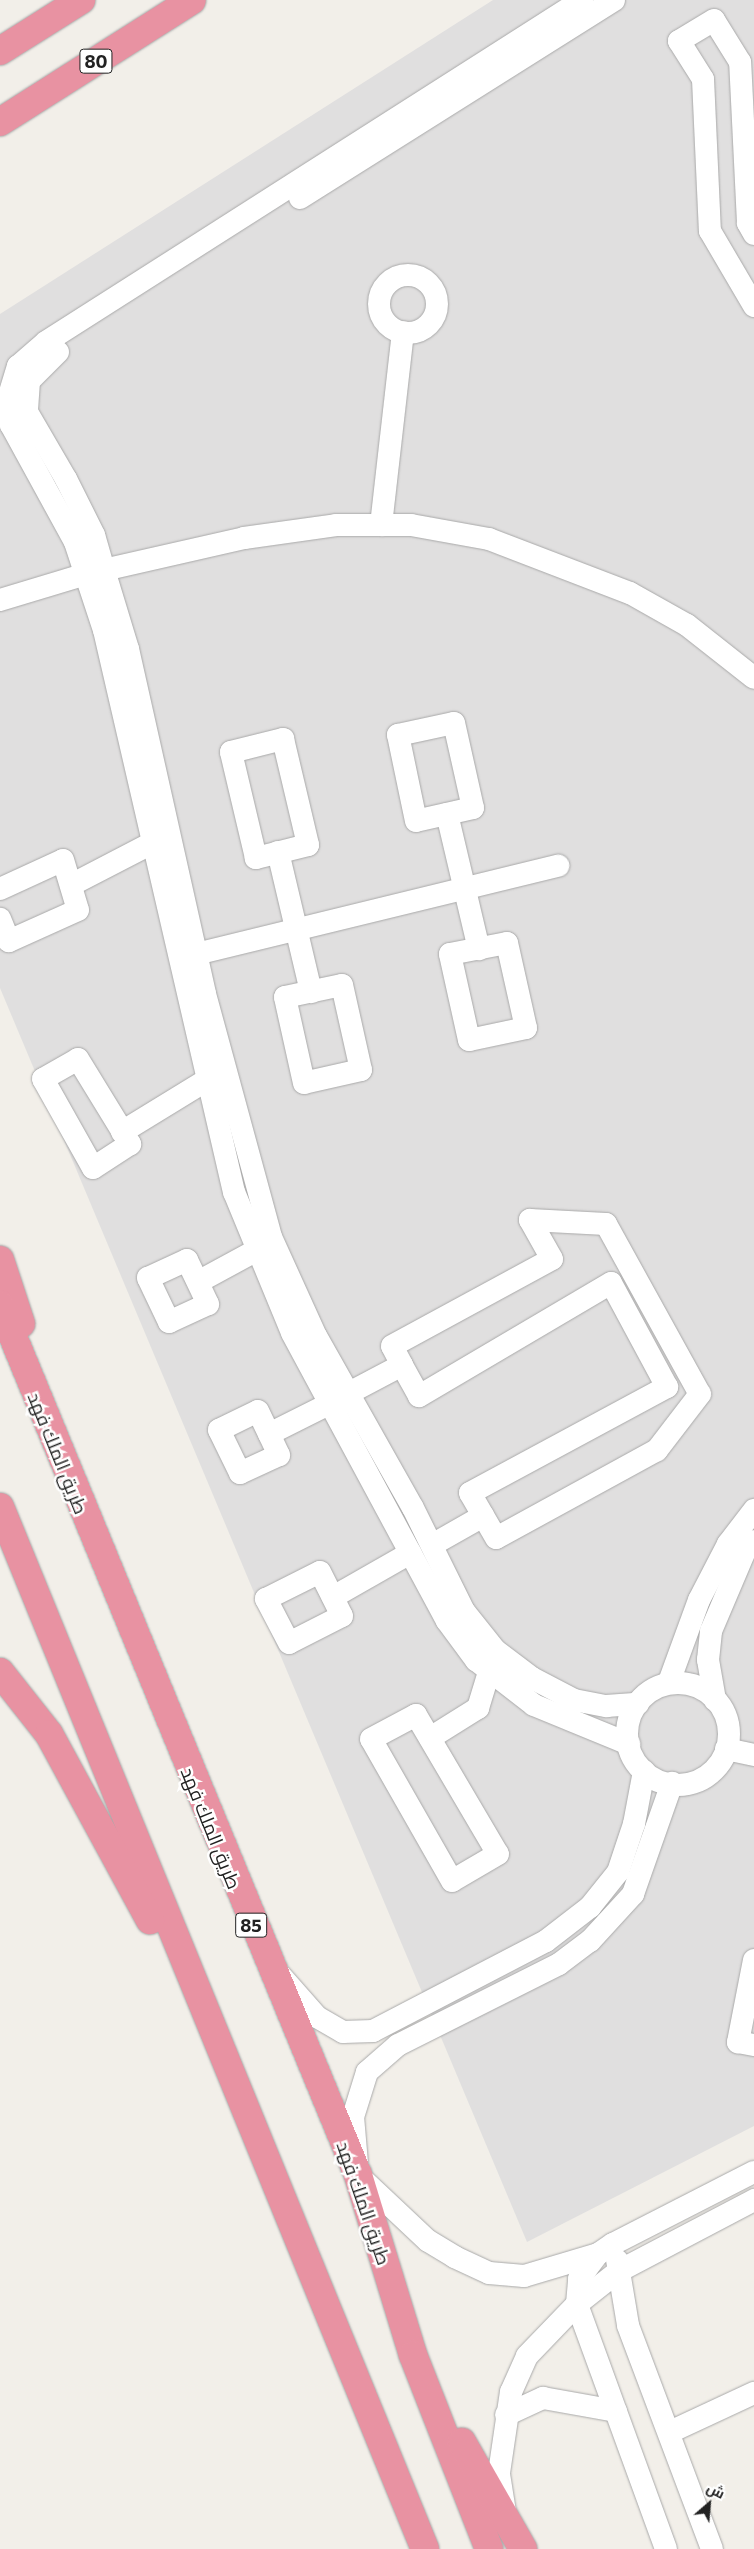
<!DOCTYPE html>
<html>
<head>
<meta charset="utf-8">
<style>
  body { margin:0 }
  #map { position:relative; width:754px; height:2549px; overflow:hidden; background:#f2efe9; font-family:Commissioner,Cairo,sans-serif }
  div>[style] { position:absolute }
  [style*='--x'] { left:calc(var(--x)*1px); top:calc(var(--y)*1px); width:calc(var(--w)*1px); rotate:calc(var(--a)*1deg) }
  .residential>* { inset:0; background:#e0dfdf }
  .roads { filter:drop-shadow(0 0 1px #a9a9a9) drop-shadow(0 0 1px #a9a9a9) }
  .street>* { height:22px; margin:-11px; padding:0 11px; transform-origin:11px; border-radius:11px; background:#fff }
  .street>.ring { margin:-11px; padding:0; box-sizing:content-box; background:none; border:22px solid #fff; border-radius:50% }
  .highway>* { height:28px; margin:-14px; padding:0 14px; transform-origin:14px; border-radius:14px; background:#e892a2 }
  span { translate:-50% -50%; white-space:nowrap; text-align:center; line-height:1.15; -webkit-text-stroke:5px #fff; paint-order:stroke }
  .shield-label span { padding:1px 4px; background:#fff; border:1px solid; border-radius:4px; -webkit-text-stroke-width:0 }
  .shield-label { font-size:18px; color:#222; font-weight:700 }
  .street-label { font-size:19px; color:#222 }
  .north { position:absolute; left:684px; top:2479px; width:50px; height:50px; -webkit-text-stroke:4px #fff; paint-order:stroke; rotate:27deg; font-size:14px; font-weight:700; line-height:20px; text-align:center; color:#222 }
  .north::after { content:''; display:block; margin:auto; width:18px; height:22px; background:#222; clip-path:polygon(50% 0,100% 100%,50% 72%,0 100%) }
</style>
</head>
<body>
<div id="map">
  <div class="residential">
    <div style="clip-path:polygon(493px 0,754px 0,754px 2126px,527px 2242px,0 988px,0 314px)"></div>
  </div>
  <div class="roads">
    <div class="street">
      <div style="--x:582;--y:0;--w:636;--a:147.46"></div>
      <div style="--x:46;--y:342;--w:37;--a:139"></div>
      <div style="--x:18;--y:366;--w:37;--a:107"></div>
      <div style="--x:7;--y:401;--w:24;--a:81"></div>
      <div style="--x:11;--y:425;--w:133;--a:61.3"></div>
      <div style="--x:75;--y:542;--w:93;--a:71.8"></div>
      <div style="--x:104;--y:630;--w:577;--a:76.98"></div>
      <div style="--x:234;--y:1192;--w:152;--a:67.6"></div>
      <div style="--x:292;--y:1333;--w:327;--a:61.7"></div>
      <div style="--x:447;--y:1621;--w:49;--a:53.4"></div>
      <div style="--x:476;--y:1660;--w:73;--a:37.8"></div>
      <div style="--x:534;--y:1705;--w:103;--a:22.3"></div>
      <div style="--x:300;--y:198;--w:371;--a:-32.2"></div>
      <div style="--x:754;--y:234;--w:13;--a:-119"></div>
      <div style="--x:748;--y:223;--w:161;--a:-92.8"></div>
      <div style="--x:740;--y:62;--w:49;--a:-121.8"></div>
      <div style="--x:714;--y:20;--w:41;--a:149"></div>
      <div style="--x:679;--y:41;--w:45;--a:57.7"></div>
      <div style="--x:703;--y:79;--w:152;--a:87.4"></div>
      <div style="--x:710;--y:231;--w:87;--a:59.6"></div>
      <div class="ring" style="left:379px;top:275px;width:36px;height:36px"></div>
      <div style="--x:58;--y:352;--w:41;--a:135"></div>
      <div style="--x:29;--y:381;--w:31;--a:94"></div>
      <div style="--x:27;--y:412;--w:78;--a:59.8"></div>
      <div style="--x:66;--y:479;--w:63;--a:63.4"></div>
      <div style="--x:94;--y:535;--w:36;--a:74"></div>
      <div style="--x:104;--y:570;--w:83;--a:73.1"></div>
      <div style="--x:128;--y:649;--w:353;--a:77.4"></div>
      <div style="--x:205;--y:994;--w:252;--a:74.8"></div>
      <div style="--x:271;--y:1237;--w:109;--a:65.6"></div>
      <div style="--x:316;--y:1336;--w:197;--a:60.6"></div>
      <div style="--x:413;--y:1508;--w:115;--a:63.7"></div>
      <div style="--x:464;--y:1611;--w:50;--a:51.5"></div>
      <div style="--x:495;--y:1650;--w:46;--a:37.1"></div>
      <div style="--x:532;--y:1678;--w:47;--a:27.6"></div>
      <div style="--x:574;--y:1700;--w:33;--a:11"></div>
      <div style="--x:606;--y:1706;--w:32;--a:-4"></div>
      <div style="--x:381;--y:525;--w:194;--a:-83.5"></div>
      <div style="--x:0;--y:600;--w:90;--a:-16.8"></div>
      <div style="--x:86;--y:574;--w:162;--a:-12.8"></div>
      <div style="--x:244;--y:538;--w:93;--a:-8"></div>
      <div style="--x:336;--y:525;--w:75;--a:0"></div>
      <div style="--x:411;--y:525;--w:79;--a:10.2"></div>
      <div style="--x:489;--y:539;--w:151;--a:21"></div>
      <div style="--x:630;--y:593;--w:65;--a:29.3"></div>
      <div style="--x:687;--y:625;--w:85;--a:38.3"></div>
      <div style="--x:454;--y:723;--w:87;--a:77.4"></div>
      <div style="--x:473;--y:808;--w:58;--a:167.2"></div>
      <div style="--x:416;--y:821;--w:88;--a:-101.8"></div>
      <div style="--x:398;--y:735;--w:57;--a:-12.1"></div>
      <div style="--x:283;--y:739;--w:109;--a:76.7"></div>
      <div style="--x:308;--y:845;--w:54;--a:166"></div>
      <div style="--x:256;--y:858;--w:109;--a:-103.3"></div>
      <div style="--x:231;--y:752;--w:54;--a:-14"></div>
      <div style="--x:447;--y:814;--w:139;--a:76.7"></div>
      <div style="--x:278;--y:852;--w:144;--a:76.7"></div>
      <div style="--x:71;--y:885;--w:91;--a:-27.4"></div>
      <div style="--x:0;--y:889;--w:69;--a:-24.7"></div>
      <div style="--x:63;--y:860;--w:52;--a:73.3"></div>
      <div style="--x:78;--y:910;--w:76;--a:155.8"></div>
      <div style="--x:9;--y:941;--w:24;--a:-112"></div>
      <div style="--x:507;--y:943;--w:87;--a:77.4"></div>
      <div style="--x:526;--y:1028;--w:58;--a:168.1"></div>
      <div style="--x:469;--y:1040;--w:88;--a:-102.5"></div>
      <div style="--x:450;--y:954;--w:58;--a:-10.9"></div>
      <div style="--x:196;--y:954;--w:373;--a:-13.7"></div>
      <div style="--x:342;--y:985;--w:87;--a:77.4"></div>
      <div style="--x:361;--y:1070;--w:58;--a:167.2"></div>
      <div style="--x:304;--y:1083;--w:88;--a:-102.5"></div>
      <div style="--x:285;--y:997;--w:58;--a:-11.9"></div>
      <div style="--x:78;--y:1059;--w:100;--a:58.5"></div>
      <div style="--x:130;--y:1144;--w:44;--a:147"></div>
      <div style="--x:93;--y:1168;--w:102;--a:-119.3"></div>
      <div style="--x:43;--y:1079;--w:40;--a:-29.7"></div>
      <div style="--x:122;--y:1132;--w:100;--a:-31.5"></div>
      <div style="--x:187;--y:1260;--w:49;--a:64.5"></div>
      <div style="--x:208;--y:1304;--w:43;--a:155.2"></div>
      <div style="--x:169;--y:1322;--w:49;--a:-115.5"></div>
      <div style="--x:148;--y:1278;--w:43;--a:-24.8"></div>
      <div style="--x:198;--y:1282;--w:65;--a:-28.5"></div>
      <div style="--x:349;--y:1393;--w:60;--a:-27.8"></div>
      <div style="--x:402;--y:1365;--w:21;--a:-118"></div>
      <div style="--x:392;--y:1346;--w:182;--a:-28.5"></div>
      <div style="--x:552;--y:1259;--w:45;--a:-119.4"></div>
      <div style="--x:530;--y:1220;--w:76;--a:3"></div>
      <div style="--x:606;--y:1224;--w:194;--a:61.1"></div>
      <div style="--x:700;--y:1394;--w:71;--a:127.5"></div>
      <div style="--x:657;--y:1450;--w:183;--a:151.3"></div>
      <div style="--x:496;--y:1538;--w:52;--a:-120"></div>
      <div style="--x:470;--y:1493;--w:224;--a:-28.3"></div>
      <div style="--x:667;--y:1387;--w:118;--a:-118.3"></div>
      <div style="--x:611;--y:1283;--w:223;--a:149.5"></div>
      <div style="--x:419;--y:1396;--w:35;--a:-119"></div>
      <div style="--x:258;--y:1411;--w:49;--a:64.5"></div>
      <div style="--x:279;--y:1455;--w:43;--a:155.2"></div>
      <div style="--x:240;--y:1473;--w:48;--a:-116"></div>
      <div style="--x:219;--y:1430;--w:43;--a:-26"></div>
      <div style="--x:269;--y:1434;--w:67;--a:-26.6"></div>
      <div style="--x:432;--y:1545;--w:59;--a:-29.6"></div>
      <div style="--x:320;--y:1572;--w:49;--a:63.4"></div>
      <div style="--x:342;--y:1616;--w:59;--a:153"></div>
      <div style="--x:289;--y:1643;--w:50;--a:-117.6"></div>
      <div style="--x:266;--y:1599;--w:60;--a:-26.6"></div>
      <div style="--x:333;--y:1597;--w:89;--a:-29.7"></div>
      <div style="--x:669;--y:1682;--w:87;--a:-69.9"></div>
      <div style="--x:699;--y:1600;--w:63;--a:-62.6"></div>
      <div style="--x:728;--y:1544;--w:43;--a:-52.6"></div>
      <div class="ring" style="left:627px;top:1683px;width:80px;height:80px"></div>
      <div style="--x:715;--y:1700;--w:41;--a:-99.9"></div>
      <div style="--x:708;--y:1660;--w:29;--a:-84"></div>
      <div style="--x:711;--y:1631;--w:87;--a:-67"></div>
      <div style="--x:745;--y:1551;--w:13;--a:-48"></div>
      <div style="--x:416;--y:1715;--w:161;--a:59.5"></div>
      <div style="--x:498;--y:1854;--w:53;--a:149.6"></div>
      <div style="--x:452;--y:1881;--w:163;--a:-119.7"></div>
      <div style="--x:371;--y:1739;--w:51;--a:-28.1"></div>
      <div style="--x:430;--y:1738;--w:57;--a:-32"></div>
      <div style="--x:478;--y:1708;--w:39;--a:-73"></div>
      <div style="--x:726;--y:1749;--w:29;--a:12"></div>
      <div style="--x:754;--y:1960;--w:84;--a:101"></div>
      <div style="--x:738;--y:2042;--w:16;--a:11"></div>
      <div style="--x:280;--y:1975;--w:56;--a:48.6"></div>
      <div style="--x:317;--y:2017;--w:30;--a:30"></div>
      <div style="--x:343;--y:2032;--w:30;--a:-2"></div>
      <div style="--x:373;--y:2031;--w:195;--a:-27.5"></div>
      <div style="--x:546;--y:1941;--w:56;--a:-37.7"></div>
      <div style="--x:590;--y:1907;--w:45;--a:-51.3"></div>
      <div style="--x:618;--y:1872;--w:51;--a:-71.6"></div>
      <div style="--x:634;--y:1824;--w:54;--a:-79.3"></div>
      <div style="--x:598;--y:2254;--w:77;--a:163.4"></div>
      <div style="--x:524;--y:2276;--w:35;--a:-175"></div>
      <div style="--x:489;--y:2273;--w:38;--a:-155"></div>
      <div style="--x:455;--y:2257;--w:31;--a:-149"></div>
      <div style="--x:428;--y:2241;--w:96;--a:-136.7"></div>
      <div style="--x:358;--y:2175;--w:58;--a:-94.9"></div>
      <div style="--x:353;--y:2117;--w:47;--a:-72.7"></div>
      <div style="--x:367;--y:2072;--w:41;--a:-41.1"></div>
      <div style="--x:398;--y:2045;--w:180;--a:-26.7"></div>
      <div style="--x:559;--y:1964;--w:39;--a:-37"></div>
      <div style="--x:590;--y:1941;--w:64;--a:-47.5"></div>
      <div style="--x:633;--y:1894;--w:118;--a:-70.6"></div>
      <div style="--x:506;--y:2415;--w:41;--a:-24.7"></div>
      <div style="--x:543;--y:2398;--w:74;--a:10.1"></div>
      <div style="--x:670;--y:2432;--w:93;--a:-24.9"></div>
      <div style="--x:505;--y:2512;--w:39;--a:-99"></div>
      <div style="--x:499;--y:2473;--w:82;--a:-81.6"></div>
      <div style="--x:511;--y:2392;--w:39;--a:-66"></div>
      <div style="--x:527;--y:2356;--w:72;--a:-46.1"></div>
      <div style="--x:577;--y:2304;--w:53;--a:-38.2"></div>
      <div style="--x:619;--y:2271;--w:11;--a:-100"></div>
      <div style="--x:666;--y:2549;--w:261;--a:-110"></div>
      <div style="--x:577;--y:2304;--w:25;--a:-85"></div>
      <div style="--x:579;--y:2279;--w:31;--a:-53"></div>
      <div style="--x:598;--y:2254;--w:18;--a:-34"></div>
      <div style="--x:613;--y:2244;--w:158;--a:-27.1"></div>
      <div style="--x:712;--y:2549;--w:239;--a:-110.6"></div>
      <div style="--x:628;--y:2325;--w:55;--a:-99.5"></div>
      <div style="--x:619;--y:2271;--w:153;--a:-27.7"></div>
    </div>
    <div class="highway">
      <div style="--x:0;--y:51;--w:96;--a:-32.2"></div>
      <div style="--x:0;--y:122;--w:227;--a:-32.4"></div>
      <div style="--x:0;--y:1260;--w:67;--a:71.8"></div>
      <div style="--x:0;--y:1305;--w:941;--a:67.63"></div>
      <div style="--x:358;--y:2175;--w:188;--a:73"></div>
      <div style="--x:413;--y:2355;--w:208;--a:68.6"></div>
      <div style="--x:0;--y:1507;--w:1125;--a:67.81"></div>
      <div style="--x:0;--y:1672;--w:79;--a:51.7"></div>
      <div style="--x:49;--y:1734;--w:212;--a:61.5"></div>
      <div style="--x:462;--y:2442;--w:123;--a:60.3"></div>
    </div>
  </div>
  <div class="shield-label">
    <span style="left:96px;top:61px">80</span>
    <span style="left:251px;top:1925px">85</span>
  </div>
  <div class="street-label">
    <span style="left:58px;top:1453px;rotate:68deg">طريق الملك فهد</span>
    <span style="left:211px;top:1828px;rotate:68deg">طريق الملك فهد</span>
    <span style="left:364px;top:2203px;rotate:71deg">طريق الملك فهد</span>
  </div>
  <div class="north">ش</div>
</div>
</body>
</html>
